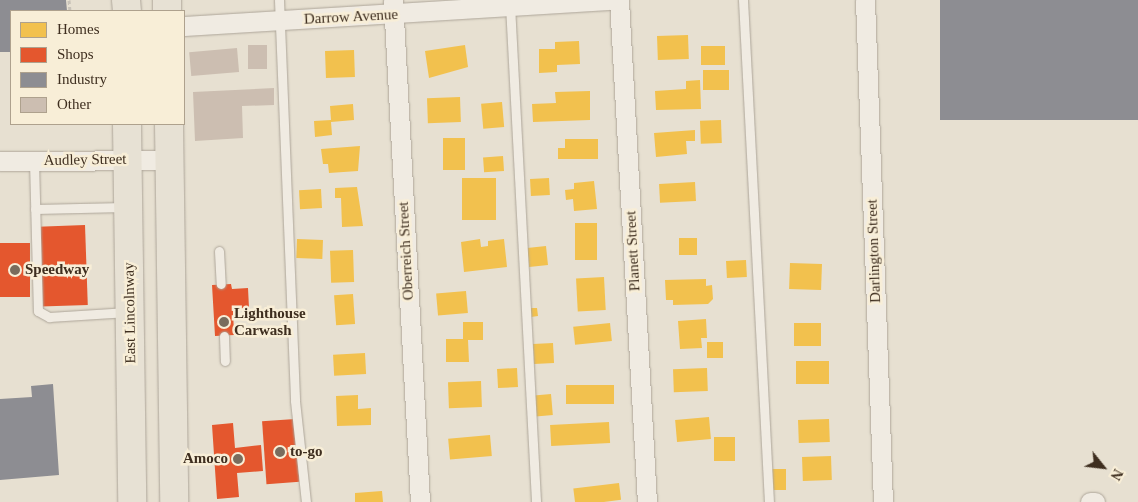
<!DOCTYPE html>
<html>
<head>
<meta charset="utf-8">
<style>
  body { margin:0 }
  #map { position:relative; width:1138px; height:502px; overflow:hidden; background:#e7e0d1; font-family:Georgia,serif }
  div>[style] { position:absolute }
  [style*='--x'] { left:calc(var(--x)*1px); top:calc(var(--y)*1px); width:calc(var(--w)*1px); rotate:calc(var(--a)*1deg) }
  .homes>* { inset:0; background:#f2c14e; transform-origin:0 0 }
  .shops>* { inset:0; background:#e4572e; transform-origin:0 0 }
  .industry>* { inset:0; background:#8d8d92; transform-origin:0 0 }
  .building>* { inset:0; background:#ccbeb1; transform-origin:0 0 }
  .path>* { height:3px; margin-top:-1.5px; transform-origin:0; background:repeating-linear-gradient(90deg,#c8c2b8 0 4px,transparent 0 6.5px) }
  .roads { filter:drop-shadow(0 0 1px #ada599) drop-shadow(0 0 1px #ada599) }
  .lane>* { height:9px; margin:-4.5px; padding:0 4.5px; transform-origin:4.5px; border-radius:4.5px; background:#f0ebe2 }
  .street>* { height:19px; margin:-9.5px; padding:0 9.5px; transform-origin:9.5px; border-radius:9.5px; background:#f0ebe2 }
  .primary>* { height:28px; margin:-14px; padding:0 14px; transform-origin:14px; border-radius:14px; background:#e7e1d4 }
  .dots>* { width:14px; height:14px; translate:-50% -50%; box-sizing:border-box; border:2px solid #f8eed7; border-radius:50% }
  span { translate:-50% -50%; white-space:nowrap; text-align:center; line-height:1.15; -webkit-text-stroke:5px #f8eed7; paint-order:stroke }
  .street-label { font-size:15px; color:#3e2e1f }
  .poi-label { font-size:15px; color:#3e2e1f; font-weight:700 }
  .left { translate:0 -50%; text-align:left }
  .right { translate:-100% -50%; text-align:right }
  .legend { position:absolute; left:10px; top:10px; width:175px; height:115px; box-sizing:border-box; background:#f8eed7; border:1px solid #aea18d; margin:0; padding:6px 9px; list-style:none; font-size:15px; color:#3e2e1f }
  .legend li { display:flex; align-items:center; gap:10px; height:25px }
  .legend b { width:25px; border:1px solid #aea18d }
  .north { position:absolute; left:1078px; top:442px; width:50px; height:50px; -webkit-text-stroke:4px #f8eed7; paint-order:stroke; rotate:119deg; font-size:14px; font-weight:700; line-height:20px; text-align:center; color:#3e2e1f }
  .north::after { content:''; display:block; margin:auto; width:18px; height:22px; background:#3e2e1f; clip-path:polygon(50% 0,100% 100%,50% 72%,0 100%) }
</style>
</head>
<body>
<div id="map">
  <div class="homes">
    <div style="left:688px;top:35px;width:24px;height:31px;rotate:88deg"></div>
    <div style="clip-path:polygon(579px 41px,580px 64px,557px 65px,557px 72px,539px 73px,539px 49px,555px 49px,555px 42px)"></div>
    <div style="clip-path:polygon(465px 45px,468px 67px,429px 78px,425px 51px)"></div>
    <div style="left:725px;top:46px;width:19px;height:24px;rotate:90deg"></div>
    <div style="left:354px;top:50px;width:27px;height:29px;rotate:88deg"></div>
    <div style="left:729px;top:70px;width:20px;height:26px;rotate:90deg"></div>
    <div style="clip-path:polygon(700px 80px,701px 109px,656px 110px,655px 91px,686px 89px,686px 81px)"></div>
    <div style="clip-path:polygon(590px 91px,590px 120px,533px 122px,532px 104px,556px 103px,555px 92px)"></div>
    <div style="left:460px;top:97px;width:25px;height:33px;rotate:88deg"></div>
    <div style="left:502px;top:102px;width:25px;height:21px;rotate:85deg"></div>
    <div style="clip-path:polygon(353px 104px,354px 120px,331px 122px,332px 135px,315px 137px,314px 121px,331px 120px,330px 106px)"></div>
    <div style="left:721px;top:120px;width:23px;height:21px;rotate:88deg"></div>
    <div style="clip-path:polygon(695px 130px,695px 141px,686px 141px,687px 154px,656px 157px,654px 133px)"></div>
    <div style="left:443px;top:138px;width:22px;height:32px"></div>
    <div style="clip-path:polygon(565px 139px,598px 139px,598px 159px,558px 159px,558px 148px,565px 148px)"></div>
    <div style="clip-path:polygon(360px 146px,358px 171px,329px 173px,328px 164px,323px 164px,321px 149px)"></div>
    <div style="left:503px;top:156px;width:15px;height:20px;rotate:86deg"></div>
    <div style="left:462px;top:178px;width:34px;height:42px"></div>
    <div style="left:549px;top:178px;width:17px;height:19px;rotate:87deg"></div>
    <div style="clip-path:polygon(594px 181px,597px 209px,574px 211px,573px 199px,566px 200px,565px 190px,574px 189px,574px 183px)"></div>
    <div style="left:695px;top:182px;width:19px;height:36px;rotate:87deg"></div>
    <div style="clip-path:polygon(357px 187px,363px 226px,342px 227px,341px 198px,335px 198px,335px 188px)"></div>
    <div style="left:321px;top:189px;width:19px;height:22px;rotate:87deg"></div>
    <div style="left:575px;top:223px;width:22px;height:37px"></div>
    <div style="left:679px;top:238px;width:18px;height:17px"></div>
    <div style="left:297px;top:239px;width:26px;height:19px;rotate:2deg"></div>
    <div style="clip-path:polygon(480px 239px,481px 247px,488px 246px,488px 241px,504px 239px,507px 267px,464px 272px,461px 242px)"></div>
    <div style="left:546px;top:246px;width:19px;height:19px;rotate:84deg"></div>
    <div style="left:353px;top:250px;width:32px;height:23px;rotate:88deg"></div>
    <div style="left:746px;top:260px;width:17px;height:20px;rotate:87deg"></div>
    <div style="left:790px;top:263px;width:32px;height:26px;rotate:2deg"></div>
    <div style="left:604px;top:277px;width:33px;height:28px;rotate:87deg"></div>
    <div style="clip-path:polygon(706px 279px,706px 286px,712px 285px,713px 299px,708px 304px,673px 305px,673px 300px,666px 300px,665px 280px)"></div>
    <div style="left:466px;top:291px;width:22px;height:30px;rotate:85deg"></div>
    <div style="left:353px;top:294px;width:30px;height:19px;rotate:86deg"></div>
    <div style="clip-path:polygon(531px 308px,537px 308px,538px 316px,531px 317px)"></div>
    <div style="clip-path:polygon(706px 319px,707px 338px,701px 338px,702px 348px,680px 349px,678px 321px)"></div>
    <div style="clip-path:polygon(463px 322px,483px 322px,483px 340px,468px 340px,469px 362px,446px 362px,446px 339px,463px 339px)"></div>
    <div style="left:610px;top:323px;width:18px;height:37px;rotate:84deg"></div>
    <div style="left:794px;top:323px;width:27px;height:23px"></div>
    <div style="left:707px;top:342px;width:16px;height:16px"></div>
    <div style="left:553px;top:343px;width:20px;height:20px;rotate:87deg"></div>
    <div style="left:365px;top:353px;width:21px;height:32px;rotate:87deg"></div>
    <div style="left:796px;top:361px;width:33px;height:23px"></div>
    <div style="left:517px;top:368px;width:19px;height:20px;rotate:87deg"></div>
    <div style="left:707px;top:368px;width:23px;height:34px;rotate:88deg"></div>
    <div style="left:481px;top:381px;width:26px;height:33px;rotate:88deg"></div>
    <div style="left:614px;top:385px;width:19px;height:48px;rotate:90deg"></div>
    <div style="left:551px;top:394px;width:21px;height:17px;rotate:85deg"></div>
    <div style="clip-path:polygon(358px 395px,358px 409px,371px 408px,371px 425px,337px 426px,336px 396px)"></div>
    <div style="left:709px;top:417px;width:22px;height:34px;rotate:85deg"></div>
    <div style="left:829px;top:419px;width:23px;height:31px;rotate:88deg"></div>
    <div style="left:609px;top:422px;width:21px;height:59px;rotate:87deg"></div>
    <div style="left:490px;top:435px;width:21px;height:42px;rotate:85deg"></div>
    <div style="left:714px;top:437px;width:21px;height:24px"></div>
    <div style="left:831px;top:456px;width:24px;height:29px;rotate:88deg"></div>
    <div style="left:771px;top:469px;width:15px;height:21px"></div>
    <div style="left:619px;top:483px;width:17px;height:46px;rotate:83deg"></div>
    <div style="clip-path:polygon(382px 491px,383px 502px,355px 502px,355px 493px)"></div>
  </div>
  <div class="shops">
    <div style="left:85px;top:225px;width:80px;height:47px;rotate:88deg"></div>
    <div style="left:0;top:243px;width:30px;height:54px"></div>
    <div style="clip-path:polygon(231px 284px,232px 289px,248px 288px,249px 308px,233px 309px,234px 335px,215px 336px,212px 285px)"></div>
    <div style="left:295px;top:419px;width:63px;height:33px;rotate:86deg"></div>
    <div style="clip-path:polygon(233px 423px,235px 448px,261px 445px,263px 471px,237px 473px,239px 497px,217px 499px,212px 425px)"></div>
  </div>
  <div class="industry">
    <div style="clip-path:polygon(0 0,66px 0,67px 11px,11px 11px,11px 52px,0 52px)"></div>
    <div style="left:940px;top:0;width:198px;height:120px"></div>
    <div style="clip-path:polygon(53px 384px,59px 475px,0 480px,0 399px,32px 397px,31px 386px)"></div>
  </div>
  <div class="building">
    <div style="left:248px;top:45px;width:19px;height:24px"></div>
    <div style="left:237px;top:48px;width:24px;height:48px;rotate:85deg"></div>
    <div style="clip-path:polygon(274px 88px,274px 105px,242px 106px,243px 138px,195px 141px,193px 92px)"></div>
  </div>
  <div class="path">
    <div style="--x:69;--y:0;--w:11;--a:85"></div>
  </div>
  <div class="roads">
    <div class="lane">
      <div style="--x:279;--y:0;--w:401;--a:87.7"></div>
      <div style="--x:295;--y:401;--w:102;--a:83.8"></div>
      <div style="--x:743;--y:0;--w:503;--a:87.04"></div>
      <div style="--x:510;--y:5;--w:498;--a:87"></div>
      <div style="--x:34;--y:161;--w:150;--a:88.5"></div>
      <div style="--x:38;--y:311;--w:13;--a:29"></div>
      <div style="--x:49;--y:317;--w:79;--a:-3.6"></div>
      <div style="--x:35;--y:209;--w:90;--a:-1.3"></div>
      <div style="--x:219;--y:251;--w:33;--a:87"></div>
      <div style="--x:224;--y:336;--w:25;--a:88"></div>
    </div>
    <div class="street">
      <div style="--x:393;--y:0;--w:503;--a:86.92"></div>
      <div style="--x:619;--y:0;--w:503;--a:86.81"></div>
      <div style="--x:865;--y:0;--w:502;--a:87.95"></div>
      <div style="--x:184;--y:26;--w:425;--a:-3.5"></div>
      <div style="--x:0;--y:161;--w:169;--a:-0.3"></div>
      <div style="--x:1090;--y:502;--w:5;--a:0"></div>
    </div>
    <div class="primary">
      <div style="--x:126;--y:0;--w:11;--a:85"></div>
      <div style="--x:167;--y:0;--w:11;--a:90"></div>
      <div style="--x:127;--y:124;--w:378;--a:89.2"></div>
      <div style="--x:169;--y:124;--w:378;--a:89.2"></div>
    </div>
  </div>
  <div class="dots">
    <div style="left:15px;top:270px;background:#796c5d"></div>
    <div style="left:224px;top:322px;background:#796c5d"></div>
    <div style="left:280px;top:452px;background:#796c5d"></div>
    <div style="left:238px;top:459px;background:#796c5d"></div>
  </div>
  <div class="street-label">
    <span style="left:351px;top:17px;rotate:-3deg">Darrow Avenue</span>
    <span style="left:85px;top:160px;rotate:-1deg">Audley Street</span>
    <span style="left:406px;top:251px;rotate:-93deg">Oberreich Street</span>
    <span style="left:633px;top:251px;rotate:-93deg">Planett Street</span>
    <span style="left:874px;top:251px;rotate:-92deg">Darlington Street</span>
    <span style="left:130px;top:313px;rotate:-91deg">East Lincolnway</span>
  </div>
  <div class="poi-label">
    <span class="left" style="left:25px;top:270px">Speedway</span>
    <span class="left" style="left:234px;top:322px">Lighthouse<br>Carwash</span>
    <span class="left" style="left:290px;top:452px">to-go</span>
    <span class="right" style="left:228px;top:459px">Amoco</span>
  </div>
  <ul class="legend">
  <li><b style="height:14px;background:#f2c14e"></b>Homes</li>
  <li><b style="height:14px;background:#e4572e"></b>Shops</li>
  <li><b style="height:14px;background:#8d8d92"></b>Industry</li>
  <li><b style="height:14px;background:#ccbeb1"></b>Other</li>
  </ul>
  <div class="north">N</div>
</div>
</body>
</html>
